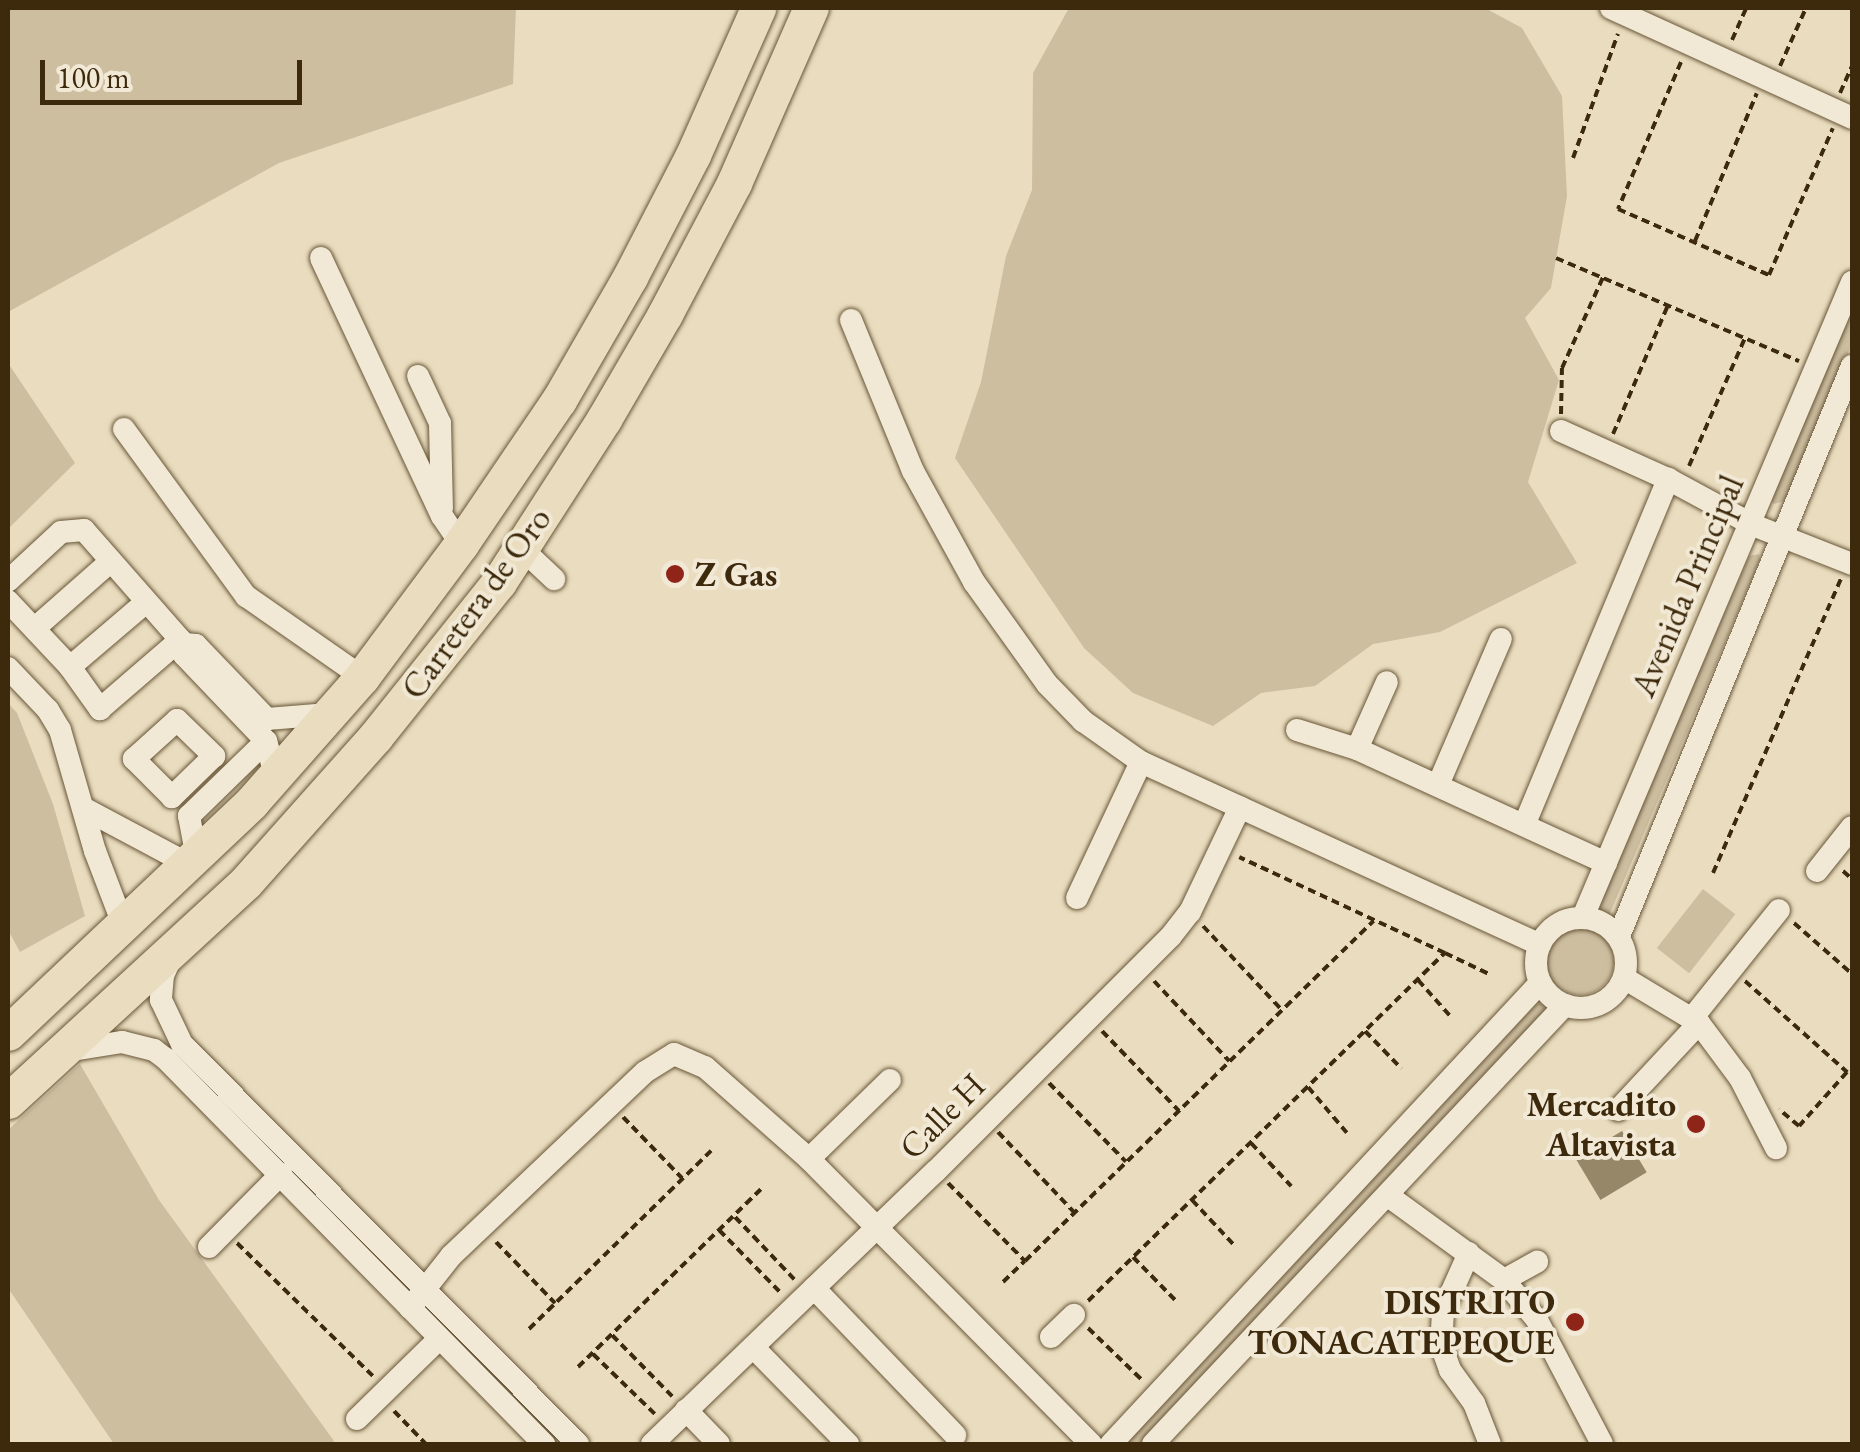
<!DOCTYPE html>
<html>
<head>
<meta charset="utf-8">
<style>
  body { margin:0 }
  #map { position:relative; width:1860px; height:1452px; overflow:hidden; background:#eaddbf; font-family:"EB Garamond",serif }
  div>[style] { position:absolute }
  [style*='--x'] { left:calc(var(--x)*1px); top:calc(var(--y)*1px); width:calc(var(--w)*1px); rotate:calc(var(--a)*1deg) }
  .green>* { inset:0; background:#cdbea0; transform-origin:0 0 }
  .round { border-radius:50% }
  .building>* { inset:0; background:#978769; transform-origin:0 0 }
  .path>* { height:4px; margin-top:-2px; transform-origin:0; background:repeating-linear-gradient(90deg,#3d290b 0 8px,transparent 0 13px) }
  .roads { filter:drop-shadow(0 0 2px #685638) drop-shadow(0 0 2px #685638) }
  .minor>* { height:22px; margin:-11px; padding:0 11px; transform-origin:11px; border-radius:11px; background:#f1e9d5 }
  .minor>.ring { margin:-11px; padding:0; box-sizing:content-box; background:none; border:22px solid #f1e9d5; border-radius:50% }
  .highway>* { height:35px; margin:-17.5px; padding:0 17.5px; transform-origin:17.5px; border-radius:17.5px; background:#eaddbf }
  .dots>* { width:28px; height:28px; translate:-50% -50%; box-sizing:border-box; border:5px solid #f1e9d5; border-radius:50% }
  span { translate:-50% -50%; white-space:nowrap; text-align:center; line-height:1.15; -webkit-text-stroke:8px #f1e9d5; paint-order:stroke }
  .poi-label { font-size:35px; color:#3d290b; font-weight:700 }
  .left { translate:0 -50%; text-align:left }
  .right { translate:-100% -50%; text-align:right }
  .street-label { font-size:35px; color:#3d290b }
  .frame { position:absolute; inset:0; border:10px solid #3d290b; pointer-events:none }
  .scale { position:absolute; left:40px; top:60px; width:262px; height:45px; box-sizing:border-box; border:5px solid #3d290b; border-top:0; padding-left:12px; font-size:30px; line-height:35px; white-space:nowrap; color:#3d290b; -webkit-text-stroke:8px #f1e9d5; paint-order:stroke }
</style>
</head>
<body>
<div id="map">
  <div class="green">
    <div style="clip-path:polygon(8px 8px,516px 8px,513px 84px,279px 163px,8px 312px)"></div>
    <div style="clip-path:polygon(1069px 8px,1485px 8px,1522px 28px,1562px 96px,1567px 196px,1551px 288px,1525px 318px,1559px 380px,1528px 482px,1577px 563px,1440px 632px,1373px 644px,1315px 686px,1261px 693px,1213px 726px,1133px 693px,1084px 648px,955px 458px,981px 382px,1006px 256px,1032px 190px,1033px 73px)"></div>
    <div style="clip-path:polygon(1852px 310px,1852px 344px,1793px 485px,1785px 501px,1774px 504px,1770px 499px)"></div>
    <div style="clip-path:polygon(8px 363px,75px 463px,8px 529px)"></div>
    <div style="clip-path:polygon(1759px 554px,1760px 560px,1608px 918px,1594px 913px,1749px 556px)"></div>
    <div style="clip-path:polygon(8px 703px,17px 713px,53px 804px,85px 916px,20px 952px,8px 930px)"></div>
    <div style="left:1703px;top:889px;width:41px;height:75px;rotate:38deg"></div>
    <div class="round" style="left:1546px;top:927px;width:68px;height:68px"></div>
    <div style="clip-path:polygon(1536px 1004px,1543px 1004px,1545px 1013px,1141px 1444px,1126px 1444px)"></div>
    <div style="clip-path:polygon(80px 1064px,159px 1200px,334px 1441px,331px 1444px,114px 1444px,8px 1288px,8px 1130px)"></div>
  </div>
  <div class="building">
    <div style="left:1622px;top:1131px;width:48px;height:54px;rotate:59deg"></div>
  </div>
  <div class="path">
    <div style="--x:1732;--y:40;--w:35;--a:-66"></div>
    <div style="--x:1681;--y:62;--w:160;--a:113.2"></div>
    <div style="--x:1618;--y:209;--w:165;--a:23.6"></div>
    <div style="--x:1769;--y:275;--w:160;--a:-66.5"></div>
    <div style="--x:1780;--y:66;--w:64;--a:-65.9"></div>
    <div style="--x:1840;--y:93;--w:30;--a:-66"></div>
    <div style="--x:1573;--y:158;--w:132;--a:-70.1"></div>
    <div style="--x:1695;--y:241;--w:160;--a:-67.3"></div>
    <div style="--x:1556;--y:258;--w:264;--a:23"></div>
    <div style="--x:1561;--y:414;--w:46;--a:-88.8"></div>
    <div style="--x:1562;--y:368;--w:100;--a:-65.7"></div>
    <div style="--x:1613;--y:434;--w:140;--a:-66.9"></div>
    <div style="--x:1689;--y:466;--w:140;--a:-66.4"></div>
    <div style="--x:1843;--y:871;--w:12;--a:42"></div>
    <div style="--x:1713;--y:873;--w:322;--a:-66.5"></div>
    <div style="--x:1794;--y:923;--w:77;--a:41.3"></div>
    <div style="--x:1203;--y:926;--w:115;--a:46.8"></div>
    <div style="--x:1445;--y:953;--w:49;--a:25.5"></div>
    <div style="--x:1418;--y:980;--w:51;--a:48.2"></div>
    <div style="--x:1154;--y:981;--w:110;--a:46.8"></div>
    <div style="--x:1745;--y:981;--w:137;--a:41.7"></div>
    <div style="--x:1847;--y:1072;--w:72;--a:131.6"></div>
    <div style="--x:1799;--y:1126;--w:26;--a:-140"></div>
    <div style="--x:1102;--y:1031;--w:111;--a:46.1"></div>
    <div style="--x:1365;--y:1031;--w:52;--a:45.8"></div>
    <div style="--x:1049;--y:1083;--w:110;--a:45.7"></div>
    <div style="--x:1308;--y:1087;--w:60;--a:49.7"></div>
    <div style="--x:623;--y:1117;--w:85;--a:46"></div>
    <div style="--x:998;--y:1132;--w:110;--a:46.5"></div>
    <div style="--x:1251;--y:1143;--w:59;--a:47.1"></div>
    <div style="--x:948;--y:1183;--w:110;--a:45.4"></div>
    <div style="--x:1025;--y:1261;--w:487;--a:-44.3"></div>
    <div style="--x:1192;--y:1200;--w:60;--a:47"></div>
    <div style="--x:735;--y:1217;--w:86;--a:46.4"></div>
    <div style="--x:719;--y:1230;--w:88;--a:45.5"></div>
    <div style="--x:496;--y:1242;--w:85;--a:46"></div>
    <div style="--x:237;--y:1243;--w:190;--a:44.4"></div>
    <div style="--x:1133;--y:1257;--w:63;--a:45.6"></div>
    <div style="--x:1003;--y:1282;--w:30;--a:-44"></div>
    <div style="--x:1088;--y:1301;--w:499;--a:-44.3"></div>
    <div style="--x:1445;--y:953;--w:227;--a:-155"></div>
    <div style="--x:1088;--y:1328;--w:75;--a:43.9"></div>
    <div style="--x:529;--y:1329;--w:255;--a:-44.4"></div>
    <div style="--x:612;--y:1335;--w:86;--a:45.5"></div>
    <div style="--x:593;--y:1354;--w:86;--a:44.1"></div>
    <div style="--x:578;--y:1367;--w:255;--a:-44.2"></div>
    <div style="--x:394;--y:1411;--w:46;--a:45.9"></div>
  </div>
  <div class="roads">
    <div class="minor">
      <div style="--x:1611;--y:8;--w:265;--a:24.5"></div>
      <div style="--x:321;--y:258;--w:285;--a:64.9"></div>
      <div style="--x:442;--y:516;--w:34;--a:56"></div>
      <div style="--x:851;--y:320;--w:163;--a:67.7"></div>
      <div style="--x:913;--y:471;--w:127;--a:61.2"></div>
      <div style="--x:974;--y:582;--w:125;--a:54.4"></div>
      <div style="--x:1047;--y:684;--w:52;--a:45.8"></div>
      <div style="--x:1083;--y:721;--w:71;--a:35.3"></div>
      <div style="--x:1141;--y:762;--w:439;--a:24.6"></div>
      <div style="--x:418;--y:376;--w:52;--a:64.9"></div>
      <div style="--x:440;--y:423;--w:85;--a:88.7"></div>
      <div style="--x:124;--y:429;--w:207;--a:53.9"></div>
      <div style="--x:246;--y:596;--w:141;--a:34.9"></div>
      <div style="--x:1561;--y:431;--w:117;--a:24.2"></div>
      <div style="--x:1668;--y:479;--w:97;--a:28.4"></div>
      <div style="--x:1753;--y:525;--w:106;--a:21.5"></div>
      <div style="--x:520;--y:547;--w:47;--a:43.3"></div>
      <div style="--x:8;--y:581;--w:72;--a:-42.8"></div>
      <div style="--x:61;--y:532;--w:23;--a:-5"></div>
      <div style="--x:84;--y:530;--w:152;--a:48.7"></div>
      <div style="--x:8;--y:601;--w:91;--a:46.8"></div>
      <div style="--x:70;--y:667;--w:52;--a:54.5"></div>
      <div style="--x:100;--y:709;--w:106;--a:-40.8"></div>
      <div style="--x:35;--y:628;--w:101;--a:-41.4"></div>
      <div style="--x:70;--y:667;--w:100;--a:-40.5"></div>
      <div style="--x:8;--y:668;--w:58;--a:46.4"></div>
      <div style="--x:48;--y:710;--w:23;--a:59"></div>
      <div style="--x:60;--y:730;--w:126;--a:73.9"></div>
      <div style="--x:95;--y:851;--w:81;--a:69.1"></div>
      <div style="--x:177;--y:720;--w:52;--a:44.2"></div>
      <div style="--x:214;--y:756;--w:59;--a:135.7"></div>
      <div style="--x:172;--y:797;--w:54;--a:-135"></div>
      <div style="--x:134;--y:759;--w:58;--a:-42.2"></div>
      <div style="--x:1297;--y:730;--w:63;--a:17.6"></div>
      <div style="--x:1357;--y:749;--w:274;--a:24.6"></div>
      <div style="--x:1357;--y:749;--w:73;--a:-65.9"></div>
      <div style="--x:275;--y:776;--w:36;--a:-104"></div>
      <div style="--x:266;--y:741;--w:119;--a:-133.6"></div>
      <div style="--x:184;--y:655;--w:11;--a:-90"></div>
      <div style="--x:184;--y:644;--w:12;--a:5"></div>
      <div style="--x:196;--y:645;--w:103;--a:46.2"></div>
      <div style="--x:267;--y:719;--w:62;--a:-4.6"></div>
      <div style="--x:1438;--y:785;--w:159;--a:-66.7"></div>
      <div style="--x:85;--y:809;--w:119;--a:28.1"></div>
      <div style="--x:1525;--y:823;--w:373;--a:-67.4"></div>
      <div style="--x:197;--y:858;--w:43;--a:-100.8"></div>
      <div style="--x:189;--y:816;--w:107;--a:-44.2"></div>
      <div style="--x:1817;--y:871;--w:56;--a:-51.5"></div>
      <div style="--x:1077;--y:898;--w:150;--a:-64.8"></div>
      <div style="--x:1583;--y:917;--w:690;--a:-67.04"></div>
      <div class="ring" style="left:1536px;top:918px;width:68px;height:68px"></div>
      <div style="--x:1619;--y:936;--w:616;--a:-67.77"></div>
      <div style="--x:173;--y:953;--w:24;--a:114"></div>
      <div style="--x:163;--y:975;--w:25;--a:95"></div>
      <div style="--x:161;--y:1000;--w:49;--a:64.5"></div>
      <div style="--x:182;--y:1044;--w:563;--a:45.29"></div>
      <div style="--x:1624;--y:978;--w:87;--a:31"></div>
      <div style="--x:1699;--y:1023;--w:69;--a:53.3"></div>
      <div style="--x:1740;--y:1078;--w:79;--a:62.8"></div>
      <div style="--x:1693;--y:1017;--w:137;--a:-51.2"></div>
      <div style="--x:66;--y:1051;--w:57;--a:-9.1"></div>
      <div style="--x:122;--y:1042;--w:33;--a:14"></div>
      <div style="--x:154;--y:1050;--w:15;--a:37"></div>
      <div style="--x:166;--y:1059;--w:540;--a:45.53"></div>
      <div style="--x:1618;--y:1110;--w:119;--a:-47"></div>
      <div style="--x:809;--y:1159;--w:113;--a:-44.3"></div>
      <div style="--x:1387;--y:1195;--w:145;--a:36"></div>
      <div style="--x:1504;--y:1280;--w:52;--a:50.5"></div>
      <div style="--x:1537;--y:1320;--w:140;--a:62.3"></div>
      <div style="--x:209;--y:1247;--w:103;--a:-45.4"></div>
      <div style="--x:1469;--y:1253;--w:64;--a:114.1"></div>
      <div style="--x:1443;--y:1311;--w:34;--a:93"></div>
      <div style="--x:1441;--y:1345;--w:27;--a:70"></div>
      <div style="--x:1450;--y:1370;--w:41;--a:54"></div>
      <div style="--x:1474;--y:1403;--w:44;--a:68.7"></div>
      <div style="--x:1504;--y:1280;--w:38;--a:-29"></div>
      <div style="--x:814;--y:1288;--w:204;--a:46.2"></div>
      <div style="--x:410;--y:1308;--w:66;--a:-51.7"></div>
      <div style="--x:451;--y:1256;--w:267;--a:-43.5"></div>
      <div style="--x:645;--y:1072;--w:34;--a:-32"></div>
      <div style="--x:674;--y:1054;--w:34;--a:23"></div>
      <div style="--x:705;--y:1067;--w:139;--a:41.5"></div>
      <div style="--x:809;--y:1159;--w:401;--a:45.3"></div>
      <div style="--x:1051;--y:1337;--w:32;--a:-44"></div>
      <div style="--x:753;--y:1347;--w:136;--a:45.6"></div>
      <div style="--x:686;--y:1410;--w:47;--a:45.9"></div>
      <div style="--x:357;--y:1419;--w:115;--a:-44.3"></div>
      <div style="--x:652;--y:1444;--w:394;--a:-43.9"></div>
      <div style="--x:936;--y:1171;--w:332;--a:-45"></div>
      <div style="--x:1171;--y:936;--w:31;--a:-52"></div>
      <div style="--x:1190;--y:912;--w:116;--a:-64.5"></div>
      <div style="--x:1111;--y:1444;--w:628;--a:-47.06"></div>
      <div style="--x:1153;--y:1444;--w:602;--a:-46.82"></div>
    </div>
    <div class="highway">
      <div style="--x:8;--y:1033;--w:335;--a:-43.4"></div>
      <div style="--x:251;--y:803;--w:168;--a:-48.6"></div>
      <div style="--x:362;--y:677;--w:166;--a:-53.3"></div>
      <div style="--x:461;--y:544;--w:174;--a:-55.8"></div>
      <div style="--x:559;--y:400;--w:142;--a:-60"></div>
      <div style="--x:630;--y:277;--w:137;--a:-62.7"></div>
      <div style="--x:693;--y:155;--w:161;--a:-66.1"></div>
      <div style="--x:8;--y:1101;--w:323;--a:-42.6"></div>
      <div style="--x:246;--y:882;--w:195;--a:-48.3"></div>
      <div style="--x:376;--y:736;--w:197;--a:-51.4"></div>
      <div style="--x:499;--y:582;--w:194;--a:-57.2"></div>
      <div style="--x:604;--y:419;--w:121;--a:-59.8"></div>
      <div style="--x:665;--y:314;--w:148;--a:-62.2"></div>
      <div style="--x:734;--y:183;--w:191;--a:-66.3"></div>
    </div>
  </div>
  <div class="dots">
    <div style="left:675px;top:574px;background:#8f2418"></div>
    <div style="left:1696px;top:1124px;background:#8f2418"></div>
    <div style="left:1575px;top:1322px;background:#8f2418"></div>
  </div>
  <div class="poi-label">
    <span class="left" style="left:695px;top:574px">Z Gas</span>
    <span class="right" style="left:1676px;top:1124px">Mercadito<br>Altavista</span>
    <span class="right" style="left:1555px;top:1322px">DISTRITO<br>TONACATEPEQUE</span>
  </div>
  <div class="street-label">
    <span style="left:1687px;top:586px;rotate:-67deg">Avenida Principal</span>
    <span style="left:476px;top:603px;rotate:-54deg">Carretera de Oro</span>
    <span style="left:942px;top:1116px;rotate:-45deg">Calle H</span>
  </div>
  <div class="frame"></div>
  <div class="scale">100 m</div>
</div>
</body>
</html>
